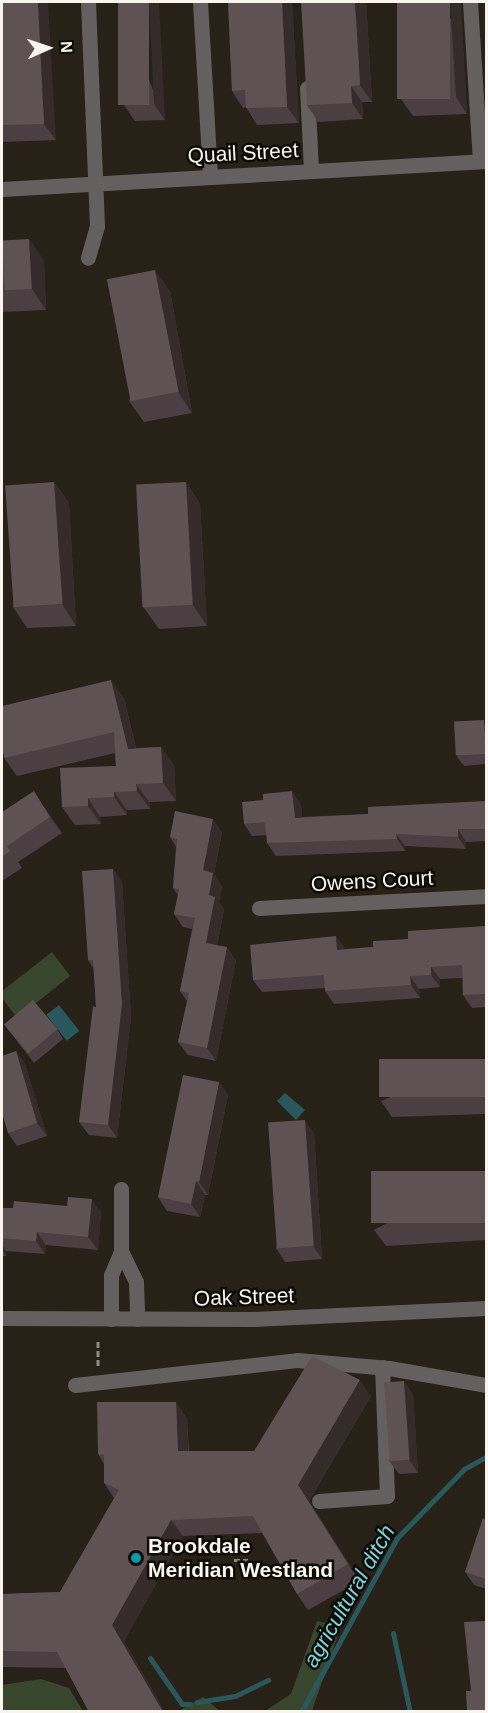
<!DOCTYPE html>
<html>
<head>
<meta charset="utf-8">
<style>
  body { margin:0 }
  #map { position:relative; width:488px; height:1713px; overflow:hidden; background:#282118; font-family:Helvetica,sans-serif }
  div>[style] { position:absolute }
  [style*='--x'] { left:calc(var(--x)*1px); top:calc(var(--y)*1px); width:calc(var(--w)*1px); rotate:calc(var(--a)*1deg) }
  .green>* { inset:0; background:#38462e }
  .water>* { inset:0; background:#29585c; transform-origin:0 0 }
  .stream>* { height:5px; margin:-2.5px; padding:0 2.5px; transform-origin:2.5px; border-radius:2.5px; background:#29585c }
  .path>* { height:3px; margin-top:-1.5px; transform-origin:0; background:repeating-linear-gradient(90deg,#908a83 0 6px,transparent 0 9px) }
  .minor>* { height:15px; margin:-7.5px; padding:0 7.5px; transform-origin:7.5px; border-radius:7.5px; background:#665f60 }
  .wall>* { inset:0; background:#4b3f43 }
  .shaded-wall>* { inset:0; background:#352b2a }
  .building>* { inset:0; background:#5e5255; transform-origin:0 0 }
  .dots>* { width:16px; height:16px; translate:-50% -50%; box-sizing:border-box; border:3px solid #0e0c07; border-radius:50% }
  span { translate:-50% -50%; white-space:nowrap; text-align:center; line-height:1.15; -webkit-text-stroke:5px #0e0c07; paint-order:stroke }
  .street-label { font-size:21px; color:#f9f4ee }
  .poi-label { font-size:21px; color:#f9f4ee; font-weight:700 }
  .left { translate:0 -50%; text-align:left }
  .water-label { font-size:22px; color:#7fd2d9; font-style:italic }
  .frame { position:absolute; inset:0; border:3px solid #f9f4ee; pointer-events:none }
  .north { position:absolute; left:18px; top:18px; width:60px; height:60px; -webkit-text-stroke:4px #0e0c07; paint-order:stroke; rotate:87deg; font-size:16px; font-weight:700; line-height:24px; text-align:center; color:#f9f4ee }
  .north::after { content:''; display:block; margin:auto; width:21px; height:27px; background:#f9f4ee; clip-path:polygon(50% 0,100% 100%,50% 72%,0 100%) }
</style>
</head>
<body>
<div id="map">
  <div class="green">
    <div style="clip-path:polygon(52px 952px,70px 976px,17px 1018px,2px 998px,2px 991px)"></div>
    <div style="clip-path:polygon(317px 1621px,341px 1626px,312px 1711px,265px 1711px,291px 1694px)"></div>
    <div style="clip-path:polygon(41px 1679px,69px 1688px,83px 1711px,2px 1711px,2px 1685px)"></div>
    <div style="clip-path:polygon(203px 1697px,220px 1711px,179px 1711px)"></div>
  </div>
  <div class="water">
    <div style="left:59px;top:1005px;width:33px;height:16px;rotate:52deg"></div>
    <div style="clip-path:polygon(285px 1093px,305px 1110px,296px 1120px,277px 1101px)"></div>
  </div>
  <div class="stream">
    <div style="--x:393;--y:1633;--w:81;--a:77.9"></div>
    <div style="--x:150;--y:1658;--w:56;--a:55.2"></div>
    <div style="--x:182;--y:1704;--w:8;--a:0"></div>
    <div style="--x:197;--y:1702;--w:38;--a:-9"></div>
    <div style="--x:235;--y:1696;--w:37;--a:-26"></div>
    <div style="--x:301;--y:1712;--w:199;--a:-61.1"></div>
    <div style="--x:397;--y:1538;--w:96;--a:-45.8"></div>
    <div style="--x:464;--y:1469;--w:25;--a:-29"></div>
  </div>
  <div class="path">
    <div style="--x:98;--y:1341;--w:25;--a:90"></div>
    <div style="--x:234;--y:1560;--w:14;--a:0"></div>
  </div>
  <div class="minor">
    <div style="--x:88;--y:2;--w:224;--a:87.7"></div>
    <div style="--x:97;--y:226;--w:33;--a:106"></div>
    <div style="--x:200;--y:2;--w:174;--a:86.7"></div>
    <div style="--x:470;--y:2;--w:159;--a:86.4"></div>
    <div style="--x:307;--y:88;--w:82;--a:87.2"></div>
    <div style="--x:2;--y:189;--w:485;--a:-3.3"></div>
    <div style="--x:259;--y:908;--w:227;--a:-3"></div>
    <div style="--x:121;--y:1251;--w:34;--a:64"></div>
    <div style="--x:136;--y:1282;--w:37;--a:88"></div>
    <div style="--x:2;--y:1318;--w:251;--a:0.2"></div>
    <div style="--x:253;--y:1319;--w:233;--a:-2.7"></div>
    <div style="--x:111;--y:1319;--w:44;--a:-90"></div>
    <div style="--x:111;--y:1275;--w:26;--a:-67"></div>
    <div style="--x:121;--y:1251;--w:62;--a:-90"></div>
    <div style="--x:75;--y:1385;--w:223;--a:-6.4"></div>
    <div style="--x:297;--y:1360;--w:92;--a:5"></div>
    <div style="--x:389;--y:1368;--w:98;--a:9.9"></div>
    <div style="--x:319;--y:1501;--w:68;--a:-4.2"></div>
    <div style="--x:387;--y:1496;--w:129;--a:-92.2"></div>
  </div>
  <div class="wall">
    <div style="clip-path:polygon(2px 2px,56px 140px,2px 142px)"></div>
    <div style="clip-path:polygon(118px 2px,165px 120px,135px 121px,124px 105px)"></div>
    <div style="clip-path:polygon(228px 2px,293px 2px,292px 3px,299px 123px,257px 125px,246px 107px,243px 108px,232px 91px)"></div>
    <div style="clip-path:polygon(366px 2px,372px 102px,362px 102px,363px 119px,318px 122px,307px 105px)"></div>
    <div style="clip-path:polygon(460px 3px,467px 114px,413px 116px,401px 99px)"></div>
    <div style="clip-path:polygon(2px 240px,44px 260px,46px 310px,2px 312px)"></div>
    <div style="clip-path:polygon(170px 291px,192px 413px,144px 422px,129px 401px)"></div>
    <div style="clip-path:polygon(54px 482px,69px 503px,76px 626px,27px 628px,13px 607px)"></div>
    <div style="clip-path:polygon(186px 482px,200px 504px,207px 626px,159px 629px,144px 608px)"></div>
    <div style="clip-path:polygon(124px 698px,136px 748px,161px 747px,174px 765px,176px 801px,149px 802px,150px 809px,127px 810px,127px 815px,100px 817px,101px 824px,75px 825px,62px 807px,116px 766px,115px 753px,17px 776px,4px 758px)"></div>
    <div style="clip-path:polygon(486px 724px,486px 764px,464px 766px,457px 757px)"></div>
    <div style="clip-path:polygon(486px 801px,486px 841px,466px 842px,466px 849px,405px 846px,405px 851px,276px 856px,267px 843px,267px 835px,252px 836px,244px 824px,301px 804px,302px 817px,368px 814px)"></div>
    <div style="clip-path:polygon(45px 808px,62px 833px,18px 862px,22px 868px,2px 881px,2px 812px)"></div>
    <div style="clip-path:polygon(222px 832px,214px 874px,222px 886px,219px 902px,224px 910px,217px 945px,236px 960px,216px 1061px,188px 1055px,178px 1042px,187px 1001px,180px 991px,192px 929px,183px 927px,174px 914px,178px 895px,173px 888px,176px 847px,170px 837px)"></div>
    <div style="clip-path:polygon(113px 869px,122px 882px,131px 1017px,117px 1138px,89px 1135px,79px 1122px,96px 1007px,94px 969px,88px 960px)"></div>
    <div style="clip-path:polygon(486px 926px,486px 1007px,472px 1008px,463px 995px,463px 978px,440px 979px,440px 987px,419px 989px,420px 998px,334px 1004px,325px 991px,325px 988px,262px 992px,253px 980px,345px 948px,345px 949px,373px 947px,408px 939px)"></div>
    <div style="clip-path:polygon(4px 1024px,57px 1029px,63px 1039px,34px 1063px)"></div>
    <div style="clip-path:polygon(16px 1051px,25px 1064px,47px 1136px,17px 1146px,8px 1133px)"></div>
    <div style="clip-path:polygon(486px 1059px,486px 1114px,392px 1117px,381px 1101px)"></div>
    <div style="clip-path:polygon(219px 1082px,228px 1095px,208px 1195px,205px 1195px,200px 1217px,167px 1211px,158px 1197px)"></div>
    <div style="clip-path:polygon(314px 1133px,322px 1259px,285px 1262px,276px 1248px)"></div>
    <div style="clip-path:polygon(486px 1171px,486px 1240px,386px 1246px,374px 1230px)"></div>
    <div style="clip-path:polygon(2px 1208px,101px 1212px,98px 1250px,46px 1245px,45px 1254px,6px 1251px,6px 1256px,2px 1256px)"></div>
    <div style="clip-path:polygon(413px 1394px,418px 1473px,399px 1474px,389px 1461px)"></div>
    <div style="clip-path:polygon(371px 1396px,309px 1501px,360px 1581px,308px 1610px,297px 1594px,262px 1533px,183px 1536px,124px 1641px,165px 1712px,89px 1712px,66px 1668px,2px 1667px,2px 1594px,60px 1592px,114px 1498px,104px 1483px,104px 1464px,98px 1454px,176px 1402px,187px 1419px,189px 1451px,254px 1451px)"></div>
    <div style="clip-path:polygon(486px 1520px,486px 1589px,474px 1585px,465px 1572px)"></div>
  </div>
  <div class="shaded-wall">
    <div style="clip-path:polygon(38px 2px,48px 2px,56px 140px,44px 124px)"></div>
    <div style="clip-path:polygon(149px 2px,159px 2px,165px 120px,154px 104px)"></div>
    <div style="clip-path:polygon(282px 2px,293px 2px,292px 3px,299px 123px,287px 107px)"></div>
    <div style="clip-path:polygon(355px 2px,366px 2px,372px 102px,360px 85px)"></div>
    <div style="clip-path:polygon(450px 2px,461px 2px,467px 114px,456px 97px)"></div>
    <div style="clip-path:polygon(351px 86px,362px 102px,363px 119px,352px 103px)"></div>
    <div style="clip-path:polygon(29px 239px,44px 260px,46px 310px,32px 289px)"></div>
    <div style="clip-path:polygon(155px 270px,170px 291px,192px 413px,178px 392px)"></div>
    <div style="clip-path:polygon(54px 482px,69px 503px,76px 626px,62px 604px)"></div>
    <div style="clip-path:polygon(186px 482px,200px 504px,207px 626px,193px 605px)"></div>
    <div style="clip-path:polygon(111px 680px,124px 698px,140px 767px,128px 749px)"></div>
    <div style="clip-path:polygon(484px 720px,486px 724px,486px 752px)"></div>
    <div style="clip-path:polygon(161px 747px,174px 765px,176px 801px,163px 783px)"></div>
    <div style="clip-path:polygon(136px 784px,149px 802px,150px 809px,137px 791px)"></div>
    <div style="clip-path:polygon(34px 791px,45px 808px,62px 833px,50px 817px)"></div>
    <div style="clip-path:polygon(292px 791px,301px 804px,303px 830px,295px 818px)"></div>
    <div style="clip-path:polygon(114px 792px,127px 810px,127px 815px,114px 797px)"></div>
    <div style="clip-path:polygon(88px 798px,100px 817px,101px 824px,88px 806px)"></div>
    <div style="clip-path:polygon(213px 819px,222px 832px,214px 874px,222px 886px,219px 902px,224px 910px,215px 956px,206px 943px,203px 870px)"></div>
    <div style="clip-path:polygon(458px 829px,466px 842px,466px 849px,458px 837px)"></div>
    <div style="clip-path:polygon(396px 834px,405px 846px,405px 851px,397px 839px)"></div>
    <div style="clip-path:polygon(113px 869px,122px 882px,131px 1017px,117px 1138px,108px 1125px)"></div>
    <div style="clip-path:polygon(336px 936px,345px 948px,346px 962px,337px 950px)"></div>
    <div style="clip-path:polygon(227px 947px,236px 960px,216px 1061px,207px 1048px)"></div>
    <div style="clip-path:polygon(431px 967px,440px 979px,440px 987px,431px 975px)"></div>
    <div style="clip-path:polygon(410px 976px,419px 989px,420px 998px,411px 985px)"></div>
    <div style="clip-path:polygon(16px 1051px,25px 1064px,47px 1136px,37px 1123px)"></div>
    <div style="clip-path:polygon(219px 1082px,228px 1095px,208px 1195px,199px 1182px)"></div>
    <div style="clip-path:polygon(305px 1120px,314px 1133px,322px 1259px,313px 1246px)"></div>
    <div style="clip-path:polygon(196px 1181px,205px 1195px,200px 1217px,191px 1204px)"></div>
    <div style="clip-path:polygon(92px 1199px,101px 1212px,98px 1250px,88px 1237px)"></div>
    <div style="clip-path:polygon(37px 1232px,46px 1245px,45px 1254px,36px 1241px)"></div>
    <div style="clip-path:polygon(2px 1245px,6px 1251px,6px 1256px,2px 1250px)"></div>
    <div style="clip-path:polygon(360px 1380px,371px 1396px,309px 1501px,360px 1581px,348px 1564px,298px 1485px)"></div>
    <div style="clip-path:polygon(404px 1381px,413px 1394px,418px 1473px,409px 1460px)"></div>
    <div style="clip-path:polygon(176px 1402px,187px 1419px,189px 1468px,178px 1451px)"></div>
    <div style="clip-path:polygon(171px 1520px,183px 1536px,124px 1641px,165px 1712px,163px 1712px,112px 1625px)"></div>
  </div>
  <div class="building">
    <div style="clip-path:polygon(2px 2px,38px 2px,44px 124px,2px 125px)"></div>
    <div style="left:118px;top:2px;width:31px;height:103px"></div>
    <div style="clip-path:polygon(228px 2px,282px 2px,287px 107px,246px 108px,245px 90px,232px 91px)"></div>
    <div style="clip-path:polygon(301px 2px,355px 2px,360px 85px,351px 86px,352px 103px,307px 105px)"></div>
    <div style="left:397px;top:2px;width:53px;height:97px"></div>
    <div style="left:29px;top:239px;width:50px;height:27px;rotate:87deg"></div>
    <div style="left:155px;top:270px;width:124px;height:49px;rotate:79deg"></div>
    <div style="left:54px;top:482px;width:122px;height:49px;rotate:86deg"></div>
    <div style="left:186px;top:482px;width:123px;height:50px;rotate:87deg"></div>
    <div style="clip-path:polygon(111px 680px,128px 749px,161px 747px,163px 783px,136px 784px,137px 791px,114px 792px,114px 797px,88px 798px,88px 806px,62px 807px,60px 768px,116px 766px,114px 732px,4px 758px,2px 745px,2px 706px)"></div>
    <div style="left:484px;top:720px;width:34px;height:30px;rotate:87deg"></div>
    <div style="clip-path:polygon(34px 791px,50px 817px,7px 846px,10px 851px,2px 857px,2px 812px)"></div>
    <div style="clip-path:polygon(292px 791px,295px 818px,368px 814px,368px 807px,486px 801px,486px 829px,458px 829px,458px 837px,396px 834px,397px 839px,267px 843px,265px 822px,244px 824px,242px 802px,263px 800px,263px 794px)"></div>
    <div style="clip-path:polygon(175px 811px,213px 819px,203px 870px,213px 873px,209px 895px,215px 897px,206px 943px,227px 947px,207px 1048px,178px 1042px,189px 993px,180px 991px,195px 918px,174px 914px,179px 889px,173px 888px,177px 839px,170px 837px)"></div>
    <div style="clip-path:polygon(113px 869px,122px 1004px,108px 1125px,79px 1122px,93px 1006px,96px 1007px,93px 960px,88px 960px,82px 871px)"></div>
    <div style="clip-path:polygon(486px 926px,486px 994px,463px 995px,462px 965px,431px 967px,431px 975px,410px 976px,411px 985px,325px 991px,324px 975px,253px 980px,250px 945px,336px 936px,337px 950px,373px 947px,373px 941px,408px 939px,408px 931px)"></div>
    <div style="left:33px;top:1000px;width:38px;height:38px;rotate:50deg"></div>
    <div style="clip-path:polygon(16px 1051px,37px 1123px,8px 1133px,2px 1113px,2px 1056px)"></div>
    <div style="left:486px;top:1059px;width:38px;height:107px;rotate:90deg"></div>
    <div style="clip-path:polygon(183px 1075px,219px 1082px,199px 1182px,196px 1181px,191px 1204px,158px 1197px)"></div>
    <div style="left:305px;top:1120px;width:126px;height:37px;rotate:86deg"></div>
    <div style="left:486px;top:1171px;width:52px;height:115px;rotate:90deg"></div>
    <div style="clip-path:polygon(68px 1197px,92px 1199px,88px 1237px,37px 1232px,36px 1241px,2px 1238px,2px 1208px,13px 1208px,14px 1201px,67px 1206px)"></div>
    <div style="clip-path:polygon(312px 1356px,360px 1380px,298px 1485px,348px 1564px,297px 1594px,253px 1516px,171px 1520px,112px 1625px,163px 1712px,89px 1712px,57px 1652px,2px 1651px,2px 1594px,60px 1592px,119px 1490px,104px 1483px,104px 1455px,98px 1454px,97px 1402px,176px 1402px,178px 1451px,254px 1451px)"></div>
    <div style="left:404px;top:1381px;width:79px;height:20px;rotate:86deg"></div>
    <div style="clip-path:polygon(483px 1518px,486px 1520px,486px 1579px,465px 1572px)"></div>
    <div style="clip-path:polygon(486px 1621px,486px 1712px,467px 1712px,466px 1691px,471px 1691px,464px 1622px)"></div>
  </div>
  <div class="dots">
    <div style="left:136px;top:1558px;background:#0f9aa8"></div>
  </div>
  <div class="street-label">
    <span style="left:243px;top:153px;rotate:-3deg">Quail Street</span>
    <span style="left:372px;top:881px;rotate:-3deg">Owens Court</span>
    <span style="left:244px;top:1297px;rotate:-2deg">Oak Street</span>
  </div>
  <div class="poi-label">
    <span class="left" style="left:148px;top:1558px">Brookdale<br>Meridian Westland</span>
  </div>
  <div class="water-label">
    <span style="left:349px;top:1596px;rotate:-60deg">agricultural ditch</span>
  </div>
  <div class="frame"></div>
  <div class="north">N</div>
</div>
</body>
</html>
